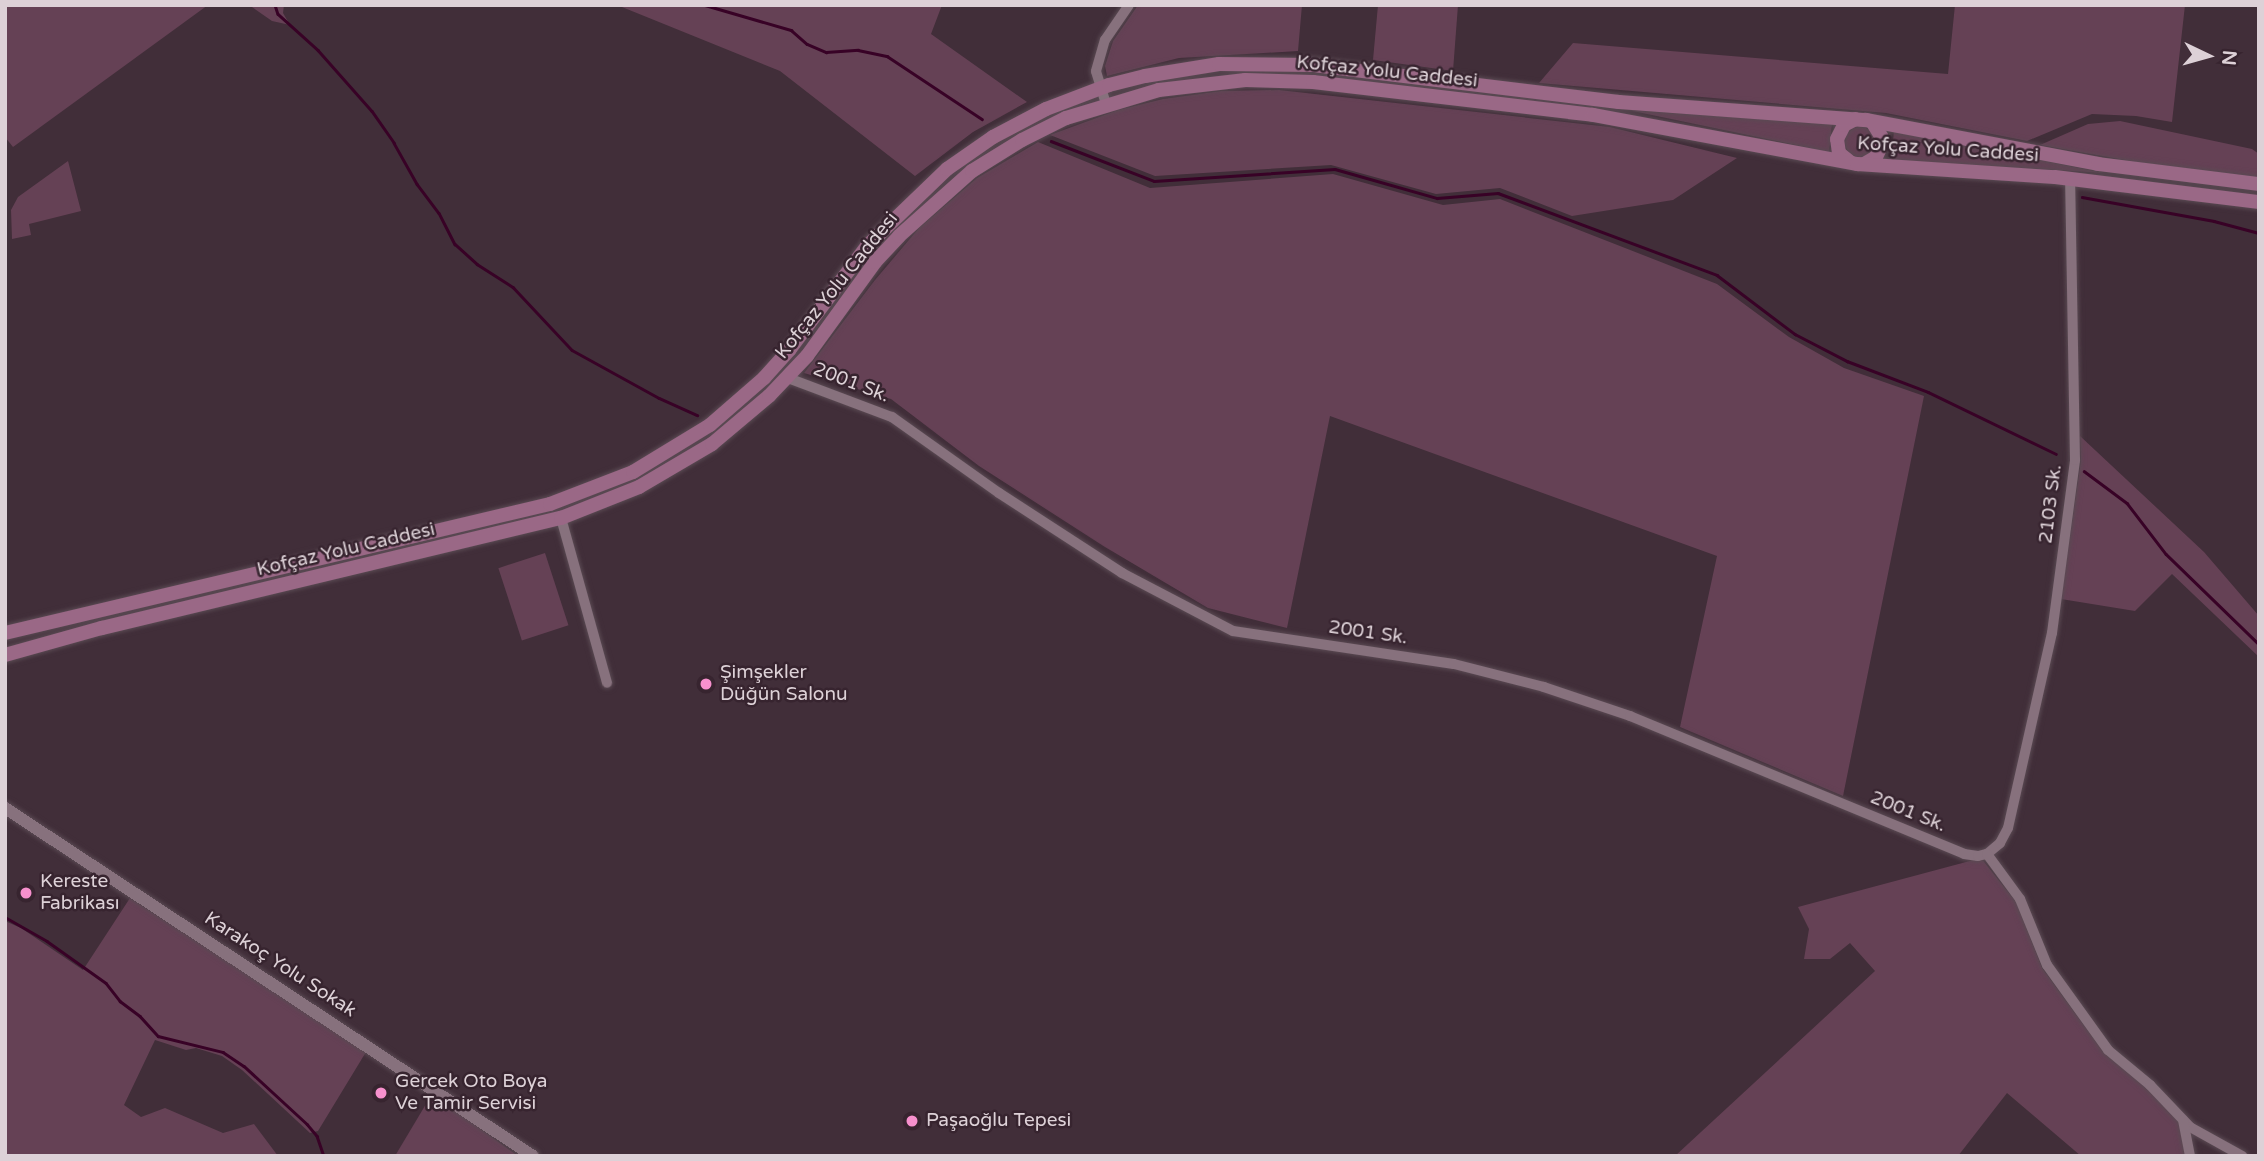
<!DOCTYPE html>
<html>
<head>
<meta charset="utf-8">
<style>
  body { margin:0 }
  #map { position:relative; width:2264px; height:1161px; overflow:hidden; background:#412e39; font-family:"Varela Round",sans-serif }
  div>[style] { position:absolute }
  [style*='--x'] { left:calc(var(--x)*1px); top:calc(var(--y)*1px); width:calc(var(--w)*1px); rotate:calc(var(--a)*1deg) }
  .green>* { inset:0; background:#654155; transform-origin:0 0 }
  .round { border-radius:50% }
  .stream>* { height:2.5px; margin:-1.25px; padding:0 1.25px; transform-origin:1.25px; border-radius:1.25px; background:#380226 }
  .roads { filter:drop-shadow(0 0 2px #5a4a53) drop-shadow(0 0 2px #5a4a53) }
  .minor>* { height:10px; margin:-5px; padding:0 5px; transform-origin:5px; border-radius:5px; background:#87717d }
  .tertiary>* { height:12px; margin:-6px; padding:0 6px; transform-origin:6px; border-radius:6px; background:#87717d }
  .secondary>* { height:14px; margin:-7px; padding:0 7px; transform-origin:7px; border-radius:7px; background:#9a6886 }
  .dots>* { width:19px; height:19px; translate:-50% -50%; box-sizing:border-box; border:4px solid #37242f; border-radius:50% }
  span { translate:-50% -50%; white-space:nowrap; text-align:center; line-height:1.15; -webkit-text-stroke:5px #37242f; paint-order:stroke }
  .street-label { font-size:19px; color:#ddd1d7 }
  .poi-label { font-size:19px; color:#ddd1d7 }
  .left { translate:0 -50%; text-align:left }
  .frame { position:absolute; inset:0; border:7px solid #ddd1d7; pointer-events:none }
  .north { position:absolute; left:2173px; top:21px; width:70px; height:70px; -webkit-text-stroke:5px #37242f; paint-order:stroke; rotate:95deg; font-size:19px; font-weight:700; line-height:28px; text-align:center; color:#ddd1d7 }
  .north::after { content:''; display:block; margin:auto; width:24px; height:32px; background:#ddd1d7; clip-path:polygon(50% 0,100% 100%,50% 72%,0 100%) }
</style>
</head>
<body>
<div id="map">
  <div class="green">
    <div style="clip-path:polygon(5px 5px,208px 5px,13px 147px,5px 137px)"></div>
    <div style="clip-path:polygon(249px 5px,284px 5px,283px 13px,290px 25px,272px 21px)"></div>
    <div style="clip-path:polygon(617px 5px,942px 5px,931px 34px,1027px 102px,973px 132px,915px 176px,780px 71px)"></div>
    <div style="clip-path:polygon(1138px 5px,1302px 5px,1298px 51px,1179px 58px,1107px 76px,1105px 66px,1113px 41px)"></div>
    <div style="clip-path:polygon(1378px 5px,1458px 5px,1453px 71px,1373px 60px)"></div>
    <div style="clip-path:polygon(1955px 5px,2185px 5px,2172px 122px,2136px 116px,2092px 114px,2027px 141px,1886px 113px,1539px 83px,1573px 43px,1948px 74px)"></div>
    <div style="clip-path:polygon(1279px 90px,1610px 127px,1737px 158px,1673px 200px,1572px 216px,1500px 188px,1436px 194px,1331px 165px,1155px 176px,1050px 135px,1118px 110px,1163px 99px,1221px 91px)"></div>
    <div style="clip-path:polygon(1628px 110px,1832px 124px,1829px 152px)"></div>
    <div style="clip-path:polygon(2120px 121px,2252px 149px,2259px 154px,2259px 177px,2136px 162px,2040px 145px,2088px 124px)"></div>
    <div class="round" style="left:1845px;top:127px;width:30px;height:30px"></div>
    <div style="clip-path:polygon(1894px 131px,2104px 173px,1891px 160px)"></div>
    <div style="clip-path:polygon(1038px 142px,1150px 188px,1333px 174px,1443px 205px,1500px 199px,1717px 284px,1789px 337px,1844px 368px,1924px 396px,1843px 796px,1680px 727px,1717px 556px,1330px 416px,1287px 628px,1208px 608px,1105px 547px,979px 466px,891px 399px,804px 373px,875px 280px,919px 228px,977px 178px)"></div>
    <div style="clip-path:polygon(68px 161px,81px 211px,29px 224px,31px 235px,12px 239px,11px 210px,18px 197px)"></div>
    <div style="clip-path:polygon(2080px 436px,2204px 552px,2259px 616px,2259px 657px,2172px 574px,2135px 611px,2061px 599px,2081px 460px)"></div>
    <div style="left:545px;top:553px;width:76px;height:49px;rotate:72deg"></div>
    <div style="clip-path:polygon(1981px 858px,2016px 902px,2042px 968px,2104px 1053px,2150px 1089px,2180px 1122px,2186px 1156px,2081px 1156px,2007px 1093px,1958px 1156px,1675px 1156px,1875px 971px,1850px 943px,1830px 959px,1804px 959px,1809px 929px,1798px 907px)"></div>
    <div style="clip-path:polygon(130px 898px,366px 1052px,318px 1131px,310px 1133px,242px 1070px,222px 1056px,196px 1048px,186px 1050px,155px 1040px,124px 1105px,141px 1117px,165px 1108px,223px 1133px,254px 1124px,278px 1156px,5px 1156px,5px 921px,21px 928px,83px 970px)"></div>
    <div style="clip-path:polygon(432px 1094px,518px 1156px,395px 1156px)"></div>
  </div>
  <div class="stream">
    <div style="--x:275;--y:5;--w:9;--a:72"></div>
    <div style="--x:278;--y:14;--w:54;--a:42"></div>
    <div style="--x:318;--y:50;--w:81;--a:48.5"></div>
    <div style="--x:372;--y:111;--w:39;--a:55"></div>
    <div style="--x:394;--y:143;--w:47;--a:60.7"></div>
    <div style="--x:417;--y:184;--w:36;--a:53"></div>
    <div style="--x:439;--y:213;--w:35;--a:63"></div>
    <div style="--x:455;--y:244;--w:30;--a:42"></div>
    <div style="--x:477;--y:264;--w:43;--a:32.6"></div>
    <div style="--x:513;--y:287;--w:86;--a:46.9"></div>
    <div style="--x:572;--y:350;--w:99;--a:28.9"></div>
    <div style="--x:659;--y:398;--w:42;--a:24.1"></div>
    <div style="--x:705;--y:5;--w:90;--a:16.2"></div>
    <div style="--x:791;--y:30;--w:21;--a:41"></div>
    <div style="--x:807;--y:44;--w:21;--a:23"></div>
    <div style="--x:826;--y:52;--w:32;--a:-4"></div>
    <div style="--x:858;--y:50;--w:30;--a:12"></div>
    <div style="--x:887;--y:56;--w:114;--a:33.6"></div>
    <div style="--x:1051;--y:141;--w:110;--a:21.2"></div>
    <div style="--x:1154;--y:181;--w:181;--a:-3.8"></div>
    <div style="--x:1335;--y:169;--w:106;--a:15.9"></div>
    <div style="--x:1437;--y:198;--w:61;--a:-4.7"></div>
    <div style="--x:1498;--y:193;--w:234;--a:20.5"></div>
    <div style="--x:1717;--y:275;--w:98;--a:37.1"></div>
    <div style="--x:1795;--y:334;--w:59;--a:27.4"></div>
    <div style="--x:1847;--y:361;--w:87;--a:20.9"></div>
    <div style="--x:1928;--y:392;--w:142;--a:25.8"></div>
    <div style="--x:2082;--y:197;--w:134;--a:10.3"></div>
    <div style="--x:2214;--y:221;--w:47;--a:14.9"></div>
    <div style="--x:2084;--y:471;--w:54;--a:36.7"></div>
    <div style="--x:2127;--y:503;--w:64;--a:52.6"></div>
    <div style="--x:2166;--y:554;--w:129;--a:44.1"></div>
    <div style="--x:5;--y:917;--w:48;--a:29.7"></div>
    <div style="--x:47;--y:941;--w:72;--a:35.4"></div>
    <div style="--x:106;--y:983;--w:23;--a:52"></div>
    <div style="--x:120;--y:1001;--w:25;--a:37"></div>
    <div style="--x:140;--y:1016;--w:27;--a:48"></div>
    <div style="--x:158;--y:1036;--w:67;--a:13.8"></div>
    <div style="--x:223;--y:1052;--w:25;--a:34"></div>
    <div style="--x:244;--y:1066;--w:86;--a:42.6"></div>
    <div style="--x:307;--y:1124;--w:16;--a:50"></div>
    <div style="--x:317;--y:1136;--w:21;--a:71"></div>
  </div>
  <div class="roads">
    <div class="minor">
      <div style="--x:1106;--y:104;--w:34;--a:-107"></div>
      <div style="--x:1096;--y:71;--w:32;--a:-74"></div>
      <div style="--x:1105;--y:40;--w:42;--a:-55.6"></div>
      <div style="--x:788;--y:378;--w:111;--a:20.6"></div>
      <div style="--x:892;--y:417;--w:131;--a:35.4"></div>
      <div style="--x:999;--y:493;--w:147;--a:33"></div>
      <div style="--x:1122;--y:573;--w:125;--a:27.6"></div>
      <div style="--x:1233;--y:631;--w:223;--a:8.5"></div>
      <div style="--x:1454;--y:664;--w:93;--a:14.3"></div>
      <div style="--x:1544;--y:687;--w:91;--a:18.6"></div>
      <div style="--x:1630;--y:716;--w:361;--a:22.4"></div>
      <div style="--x:1964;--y:854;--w:14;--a:8"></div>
      <div style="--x:1978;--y:856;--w:9;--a:-13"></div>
      <div style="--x:1987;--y:854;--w:17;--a:-40"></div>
      <div style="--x:2000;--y:843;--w:17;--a:-62"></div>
      <div style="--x:2008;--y:828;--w:200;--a:-77.3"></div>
      <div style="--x:2052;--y:633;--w:175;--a:-82.4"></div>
      <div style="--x:2075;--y:460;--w:281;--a:-91"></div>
      <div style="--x:561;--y:518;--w:171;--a:74.4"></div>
      <div style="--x:1987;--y:854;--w:56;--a:53.7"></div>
      <div style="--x:2020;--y:899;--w:71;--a:67.8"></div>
      <div style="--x:2047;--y:965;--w:105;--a:54.3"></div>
      <div style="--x:2108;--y:1050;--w:55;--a:39.8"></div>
      <div style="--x:2150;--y:1085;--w:58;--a:46.4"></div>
      <div style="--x:2190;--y:1127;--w:60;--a:29.1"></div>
      <div style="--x:2183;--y:1120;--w:37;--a:79"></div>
    </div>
    <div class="tertiary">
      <div style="--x:5;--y:808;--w:632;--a:33.39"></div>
    </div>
    <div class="secondary">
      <div style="--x:1850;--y:162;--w:14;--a:-141"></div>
      <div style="--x:1839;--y:153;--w:14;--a:-98"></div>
      <div style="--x:1837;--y:139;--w:16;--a:-63"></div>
      <div style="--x:1844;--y:125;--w:13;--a:-27"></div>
      <div style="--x:1864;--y:164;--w:14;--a:-30"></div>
      <div style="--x:1876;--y:157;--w:14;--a:-65"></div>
      <div style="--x:1882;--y:144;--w:8;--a:-97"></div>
      <div style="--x:1881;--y:136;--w:15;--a:-122"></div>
      <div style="--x:5;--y:633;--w:560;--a:-13.32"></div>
      <div style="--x:550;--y:504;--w:89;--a:-21.1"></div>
      <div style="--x:633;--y:472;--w:90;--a:-31.4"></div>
      <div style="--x:710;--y:425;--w:72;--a:-41"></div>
      <div style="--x:764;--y:378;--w:39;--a:-48"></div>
      <div style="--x:790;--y:349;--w:129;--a:-53.2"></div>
      <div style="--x:867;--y:246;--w:111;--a:-43.9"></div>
      <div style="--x:947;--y:169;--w:56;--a:-34.8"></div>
      <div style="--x:993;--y:137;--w:60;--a:-27.8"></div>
      <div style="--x:1046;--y:109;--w:67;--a:-20.9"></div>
      <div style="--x:1109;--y:85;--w:37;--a:-14"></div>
      <div style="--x:1145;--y:76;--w:75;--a:-9.2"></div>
      <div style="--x:1219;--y:64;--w:94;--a:0.6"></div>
      <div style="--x:1313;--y:65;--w:308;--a:6.9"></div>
      <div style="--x:1619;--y:102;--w:248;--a:4.2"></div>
      <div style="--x:1866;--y:120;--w:236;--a:10.7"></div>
      <div style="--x:2098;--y:164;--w:162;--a:7.1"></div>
      <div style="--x:5;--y:655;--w:101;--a:-15.6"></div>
      <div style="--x:102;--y:628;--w:472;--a:-13.5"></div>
      <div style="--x:561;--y:518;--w:84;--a:-21.7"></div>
      <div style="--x:639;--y:487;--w:85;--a:-30.5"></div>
      <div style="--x:712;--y:444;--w:75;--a:-40.1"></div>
      <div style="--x:769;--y:396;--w:55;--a:-46.5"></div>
      <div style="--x:807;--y:356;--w:116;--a:-54.1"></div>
      <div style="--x:875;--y:262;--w:35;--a:-47"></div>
      <div style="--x:899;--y:236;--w:98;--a:-41.7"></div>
      <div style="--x:972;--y:171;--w:59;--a:-31.8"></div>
      <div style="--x:1022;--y:140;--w:49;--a:-26.6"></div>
      <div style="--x:1066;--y:118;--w:97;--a:-16.8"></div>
      <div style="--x:1159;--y:90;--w:87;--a:-6.6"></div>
      <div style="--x:1245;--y:80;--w:68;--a:1.7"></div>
      <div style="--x:1313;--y:82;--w:282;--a:6.7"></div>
      <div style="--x:1593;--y:115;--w:269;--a:10.5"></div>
      <div style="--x:1857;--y:164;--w:198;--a:3.8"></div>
      <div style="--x:2055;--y:177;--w:206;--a:7"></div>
    </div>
  </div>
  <div class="dots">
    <div style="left:706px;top:684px;background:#f790cd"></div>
    <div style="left:26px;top:893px;background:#f790cd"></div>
    <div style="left:381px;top:1093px;background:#f790cd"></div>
    <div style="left:912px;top:1121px;background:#f790cd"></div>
  </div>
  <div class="street-label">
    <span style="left:1387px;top:72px;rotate:6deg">Kofçaz Yolu Caddesi</span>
    <span style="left:1948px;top:150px;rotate:4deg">Kofçaz Yolu Caddesi</span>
    <span style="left:837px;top:286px;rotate:-51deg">Kofçaz Yolu Caddesi</span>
    <span style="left:851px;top:383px;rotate:21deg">2001 Sk.</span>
    <span style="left:2051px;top:504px;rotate:-83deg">2103 Sk.</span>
    <span style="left:346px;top:550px;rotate:-13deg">Kofçaz Yolu Caddesi</span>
    <span style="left:1368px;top:633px;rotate:8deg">2001 Sk.</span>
    <span style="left:1908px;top:812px;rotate:22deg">2001 Sk.</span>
    <span style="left:280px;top:965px;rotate:33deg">Karakoç Yolu Sokak</span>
  </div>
  <div class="poi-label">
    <span class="left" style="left:720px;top:684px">Şimşekler<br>Düğün Salonu</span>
    <span class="left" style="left:40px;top:893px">Kereste<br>Fabrikası</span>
    <span class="left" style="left:395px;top:1093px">Gercek Oto Boya<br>Ve Tamir Servisi</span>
    <span class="left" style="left:926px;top:1121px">Paşaoğlu Tepesi</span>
  </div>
  <div class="frame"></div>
  <div class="north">N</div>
</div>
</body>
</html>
